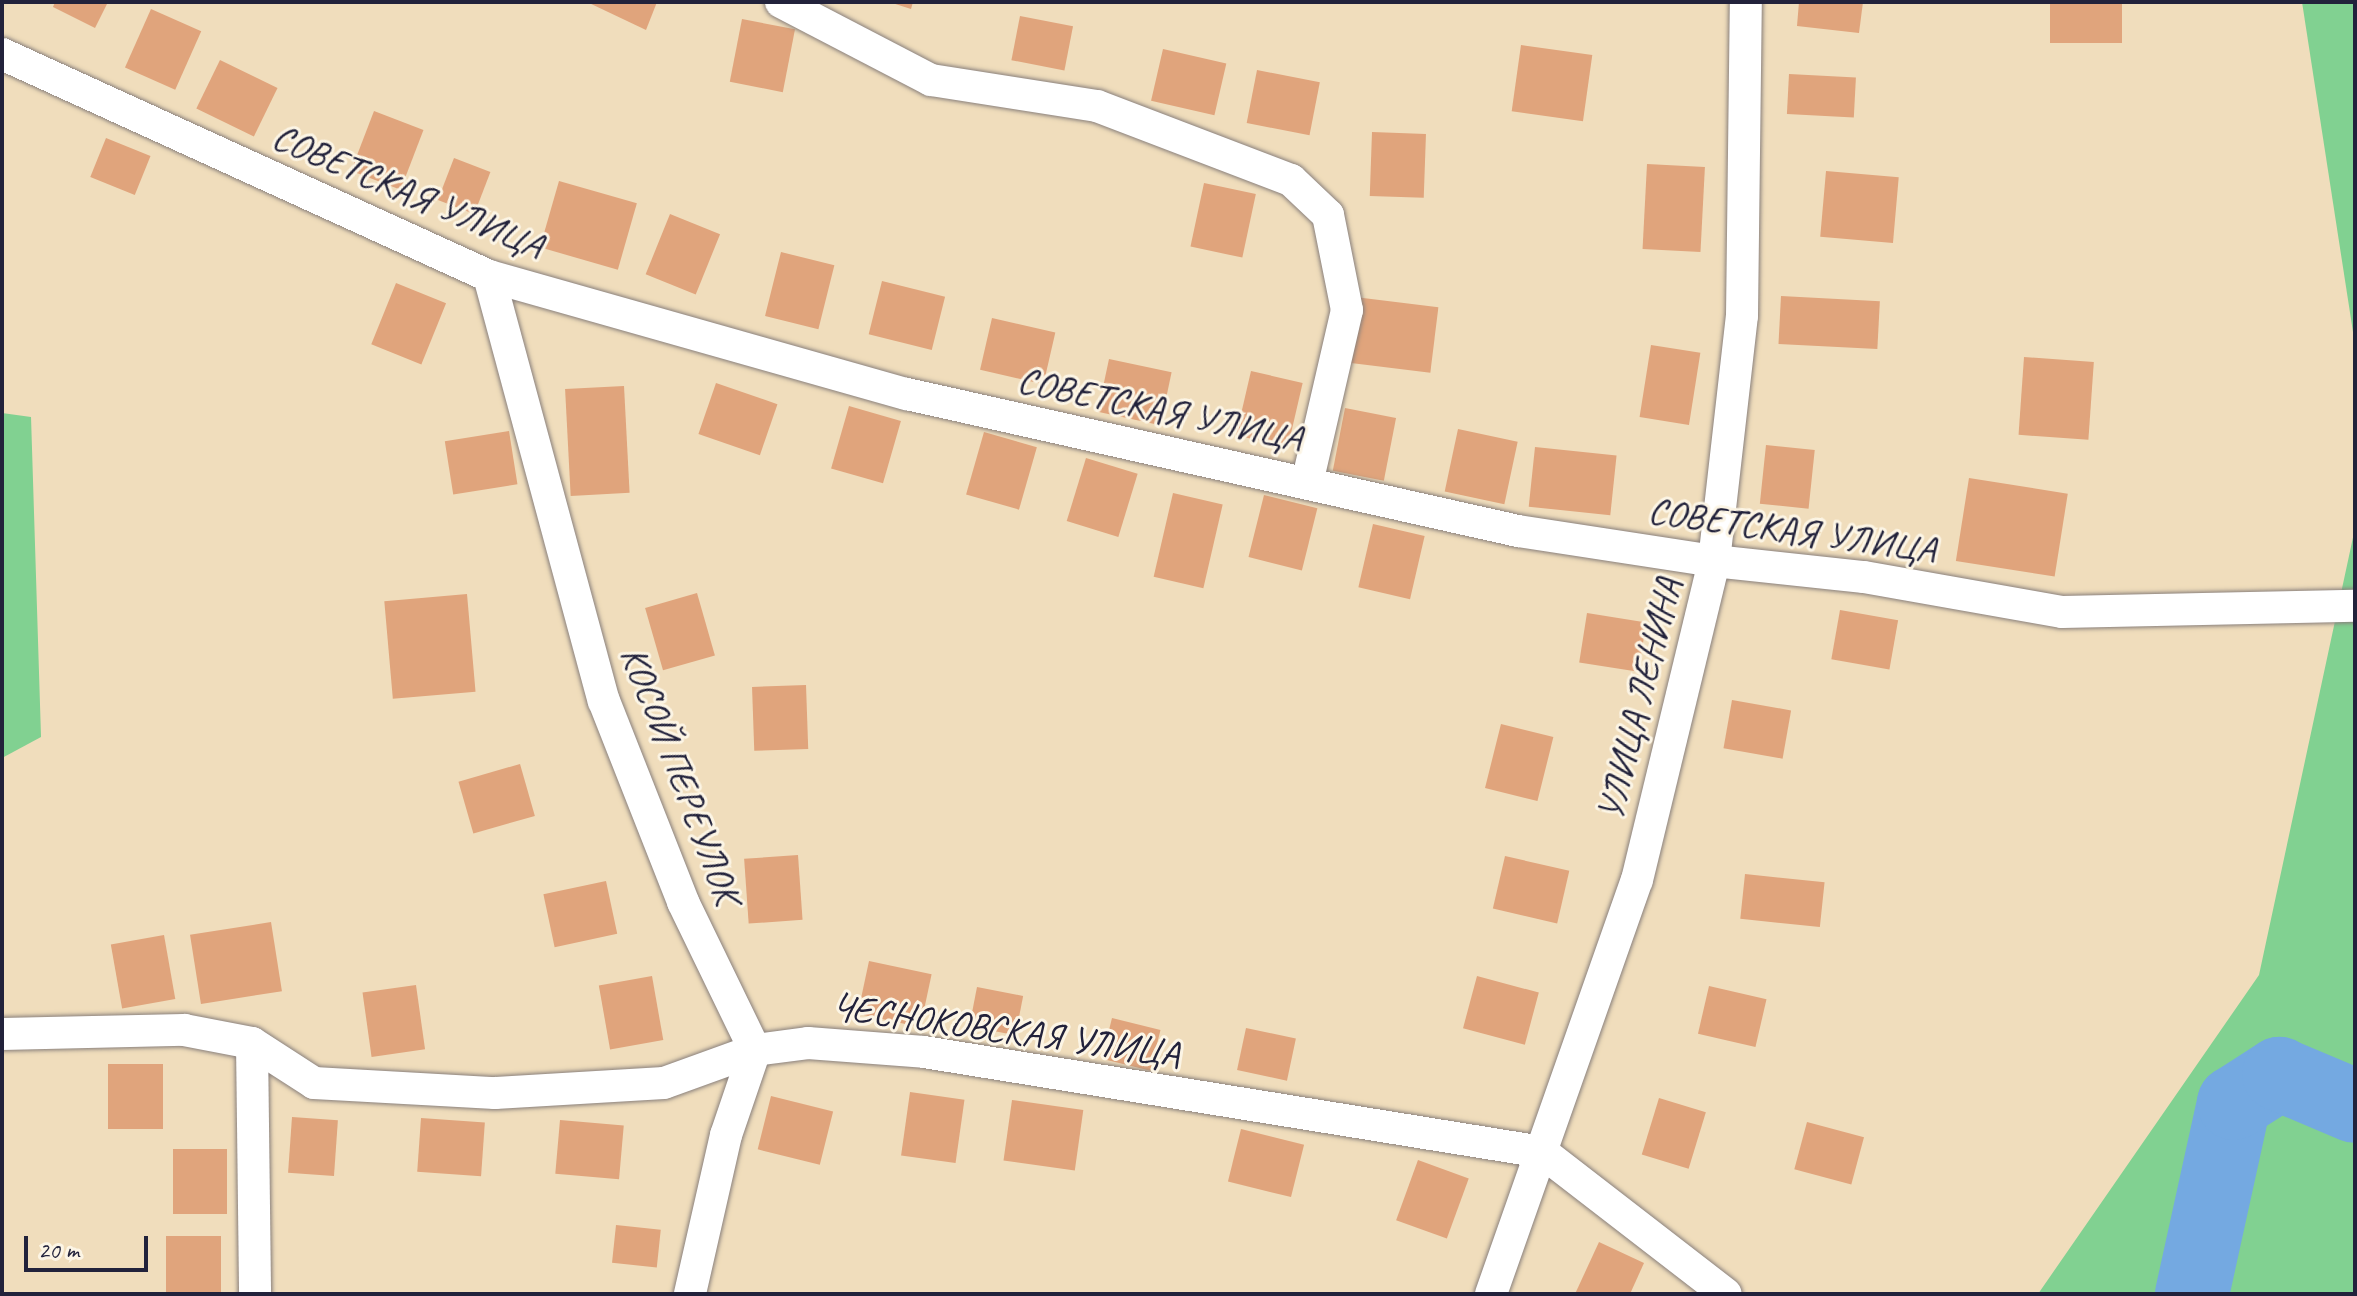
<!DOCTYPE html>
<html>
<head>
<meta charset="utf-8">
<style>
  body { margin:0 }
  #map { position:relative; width:2357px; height:1296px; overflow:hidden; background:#f0ddbc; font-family:Caveat,sans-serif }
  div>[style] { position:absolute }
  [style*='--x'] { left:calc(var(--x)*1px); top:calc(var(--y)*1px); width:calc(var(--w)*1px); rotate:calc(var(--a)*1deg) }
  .green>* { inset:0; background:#81d191 }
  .river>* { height:74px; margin:-37px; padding:0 37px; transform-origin:37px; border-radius:37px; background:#74a9e1 }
  .building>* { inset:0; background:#e0a47c; transform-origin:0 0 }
  .roads { filter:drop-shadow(0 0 2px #89807c) drop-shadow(0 0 2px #89807c) }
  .minor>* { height:32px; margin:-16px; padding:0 16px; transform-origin:16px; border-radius:16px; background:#fff }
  span { translate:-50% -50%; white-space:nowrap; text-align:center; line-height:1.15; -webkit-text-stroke:6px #fcf5e5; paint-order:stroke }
  .street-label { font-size:38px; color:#22223b }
  .frame { position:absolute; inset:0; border:4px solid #22223b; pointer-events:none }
  .scale { position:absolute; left:24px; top:1236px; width:124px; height:36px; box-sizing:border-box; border:4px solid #22223b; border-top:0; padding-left:10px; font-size:24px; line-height:28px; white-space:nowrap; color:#22223b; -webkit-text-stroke:6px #fcf5e5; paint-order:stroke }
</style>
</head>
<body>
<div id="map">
  <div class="green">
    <div style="clip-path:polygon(2302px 2px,2355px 2px,2355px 345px)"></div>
    <div style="clip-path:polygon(2px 413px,31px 417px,41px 737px,2px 758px)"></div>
    <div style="clip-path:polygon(2355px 528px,2355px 1294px,2038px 1294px,2259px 975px)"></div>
  </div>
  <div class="river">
    <div style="--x:2192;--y:1294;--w:196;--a:-77.6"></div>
    <div style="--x:2234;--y:1103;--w:54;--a:-32.8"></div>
    <div style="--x:2279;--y:1074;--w:82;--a:22.8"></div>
  </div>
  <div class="building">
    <div style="clip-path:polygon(55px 2px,108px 2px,95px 28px,53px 7px)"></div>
    <div style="clip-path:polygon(587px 2px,657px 2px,646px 30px)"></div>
    <div style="clip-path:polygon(889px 2px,913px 2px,911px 9px)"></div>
    <div style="clip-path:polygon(1799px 2px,1863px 2px,1859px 33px,1797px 26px)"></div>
    <div style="left:2050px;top:2px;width:72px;height:41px"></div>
    <div style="left:151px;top:9px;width:55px;height:64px;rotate:24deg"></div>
    <div style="left:1020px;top:16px;width:54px;height:45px;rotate:11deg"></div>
    <div style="left:742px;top:19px;width:54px;height:64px;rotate:11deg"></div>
    <div style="left:1521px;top:45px;width:72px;height:67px;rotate:8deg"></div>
    <div style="left:1163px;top:49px;width:65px;height:53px;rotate:13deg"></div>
    <div style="left:220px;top:60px;width:64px;height:54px;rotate:26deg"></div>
    <div style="left:1257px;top:70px;width:64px;height:54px;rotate:11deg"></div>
    <div style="left:1789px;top:74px;width:67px;height:40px;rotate:3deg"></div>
    <div style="left:374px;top:111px;width:53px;height:64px;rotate:21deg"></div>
    <div style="left:1372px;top:132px;width:54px;height:64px;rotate:2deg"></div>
    <div style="left:106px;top:138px;width:48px;height:42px;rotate:22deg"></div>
    <div style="left:454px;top:158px;width:39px;height:45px;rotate:21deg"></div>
    <div style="left:1647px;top:164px;width:58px;height:85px;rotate:3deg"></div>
    <div style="left:1826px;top:171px;width:73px;height:66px;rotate:5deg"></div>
    <div style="left:559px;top:181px;width:81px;height:69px;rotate:16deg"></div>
    <div style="left:1204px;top:183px;width:53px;height:65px;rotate:12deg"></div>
    <div style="left:670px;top:214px;width:54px;height:65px;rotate:22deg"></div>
    <div style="left:781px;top:252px;width:55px;height:66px;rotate:14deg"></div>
    <div style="left:882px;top:281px;width:65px;height:55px;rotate:14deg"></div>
    <div style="left:396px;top:283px;width:54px;height:66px;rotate:22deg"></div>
    <div style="left:1781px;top:296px;width:99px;height:48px;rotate:3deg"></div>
    <div style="left:1355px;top:297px;width:84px;height:66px;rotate:7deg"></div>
    <div style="left:992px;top:318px;width:65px;height:53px;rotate:13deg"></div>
    <div style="left:1651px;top:345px;width:50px;height:73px;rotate:9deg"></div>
    <div style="left:2024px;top:357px;width:70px;height:78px;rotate:4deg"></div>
    <div style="left:1109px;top:359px;width:64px;height:54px;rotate:12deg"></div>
    <div style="left:1251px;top:371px;width:53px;height:66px;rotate:13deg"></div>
    <div style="left:716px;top:383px;width:65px;height:54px;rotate:19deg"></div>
    <div style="left:624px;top:386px;width:107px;height:59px;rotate:87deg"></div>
    <div style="left:849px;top:406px;width:54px;height:65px;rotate:16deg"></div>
    <div style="left:1345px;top:408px;width:52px;height:64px;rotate:11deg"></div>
    <div style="left:1458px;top:429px;width:61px;height:64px;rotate:12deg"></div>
    <div style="left:509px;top:431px;width:54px;height:65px;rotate:81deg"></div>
    <div style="left:984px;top:432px;width:55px;height:65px;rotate:16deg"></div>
    <div style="left:1766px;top:445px;width:49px;height:59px;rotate:6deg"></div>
    <div style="left:1535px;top:447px;width:82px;height:60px;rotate:6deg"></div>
    <div style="left:1086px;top:458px;width:54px;height:66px;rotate:17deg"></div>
    <div style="left:1969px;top:478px;width:100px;height:84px;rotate:9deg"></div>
    <div style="left:1173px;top:493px;width:51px;height:86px;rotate:13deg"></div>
    <div style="left:1264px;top:495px;width:55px;height:64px;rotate:14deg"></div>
    <div style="left:1373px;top:524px;width:53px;height:65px;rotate:13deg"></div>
    <div style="left:697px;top:593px;width:65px;height:54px;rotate:74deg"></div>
    <div style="left:467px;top:594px;width:98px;height:83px;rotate:85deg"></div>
    <div style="left:1840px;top:610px;width:59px;height:50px;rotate:10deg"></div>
    <div style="left:1587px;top:613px;width:60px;height:50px;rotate:9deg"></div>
    <div style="left:806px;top:685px;width:64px;height:54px;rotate:88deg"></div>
    <div style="left:1732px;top:700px;width:60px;height:49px;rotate:10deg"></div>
    <div style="left:1501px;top:724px;width:54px;height:66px;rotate:14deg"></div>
    <div style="left:520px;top:764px;width:54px;height:64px;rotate:74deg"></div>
    <div style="left:798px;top:855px;width:65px;height:54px;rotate:86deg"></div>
    <div style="left:1505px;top:856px;width:66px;height:54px;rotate:13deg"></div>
    <div style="left:1745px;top:874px;width:80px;height:45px;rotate:6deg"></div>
    <div style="left:606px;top:881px;width:54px;height:64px;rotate:78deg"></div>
    <div style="left:271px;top:922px;width:70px;height:82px;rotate:81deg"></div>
    <div style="left:164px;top:935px;width:65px;height:54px;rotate:80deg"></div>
    <div style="left:869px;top:961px;width:64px;height:54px;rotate:12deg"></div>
    <div style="left:652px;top:976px;width:65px;height:54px;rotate:80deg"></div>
    <div style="left:1477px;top:976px;width:64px;height:54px;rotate:15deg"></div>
    <div style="left:416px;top:985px;width:65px;height:54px;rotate:82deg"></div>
    <div style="left:1709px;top:986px;width:59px;height:49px;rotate:13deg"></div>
    <div style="left:977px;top:987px;width:47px;height:40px;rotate:11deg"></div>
    <div style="left:1112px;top:1018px;width:50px;height:42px;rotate:14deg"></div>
    <div style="left:1246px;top:1028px;width:51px;height:43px;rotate:12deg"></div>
    <div style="left:108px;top:1064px;width:55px;height:65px"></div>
    <div style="left:910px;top:1092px;width:55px;height:64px;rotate:8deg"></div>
    <div style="left:771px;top:1096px;width:64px;height:55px;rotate:14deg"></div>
    <div style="left:1659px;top:1098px;width:49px;height:59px;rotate:17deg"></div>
    <div style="left:1012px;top:1100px;width:72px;height:61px;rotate:8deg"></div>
    <div style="left:292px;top:1117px;width:46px;height:56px;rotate:4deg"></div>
    <div style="left:421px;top:1118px;width:64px;height:54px;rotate:4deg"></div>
    <div style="left:560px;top:1120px;width:64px;height:54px;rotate:5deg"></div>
    <div style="left:1807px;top:1122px;width:59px;height:49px;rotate:15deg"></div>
    <div style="left:1241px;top:1129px;width:65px;height:54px;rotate:14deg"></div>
    <div style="left:173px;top:1149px;width:54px;height:65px"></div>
    <div style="left:1418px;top:1160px;width:54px;height:64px;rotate:20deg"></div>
    <div style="left:616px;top:1225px;width:45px;height:38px;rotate:6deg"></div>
    <div style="left:221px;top:1236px;width:58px;height:55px;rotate:90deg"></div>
    <div style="clip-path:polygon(1599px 1242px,1644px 1263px,1630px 1294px,1575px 1294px)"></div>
  </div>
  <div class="roads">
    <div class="minor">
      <div style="--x:781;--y:2;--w:169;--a:27.5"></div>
      <div style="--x:931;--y:80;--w:168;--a:8.9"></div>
      <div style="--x:1097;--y:106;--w:208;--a:20.9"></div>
      <div style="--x:1291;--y:180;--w:51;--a:43.4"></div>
      <div style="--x:1328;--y:215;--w:97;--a:78.7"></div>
      <div style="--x:1347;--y:310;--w:178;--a:103"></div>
      <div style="--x:2;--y:54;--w:535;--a:24.51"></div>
      <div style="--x:489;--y:276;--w:434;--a:15.8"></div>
      <div style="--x:907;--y:394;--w:626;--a:12.64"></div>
      <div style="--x:1518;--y:531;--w:198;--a:8.7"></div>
      <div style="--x:1714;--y:561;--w:151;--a:6.1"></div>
      <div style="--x:1864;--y:577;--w:201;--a:10"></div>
      <div style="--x:2062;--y:612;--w:293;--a:-1.2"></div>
      <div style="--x:489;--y:276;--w:440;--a:74.9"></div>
      <div style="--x:604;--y:701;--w:216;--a:68.5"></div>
      <div style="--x:683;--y:902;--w:165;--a:64.1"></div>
      <div style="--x:755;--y:1050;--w:90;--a:108.8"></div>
      <div style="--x:726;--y:1135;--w:163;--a:102.8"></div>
      <div style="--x:2;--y:1034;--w:182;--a:-1.3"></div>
      <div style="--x:184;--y:1030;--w:69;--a:10.8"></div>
      <div style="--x:252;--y:1043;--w:74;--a:32.8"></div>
      <div style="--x:314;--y:1083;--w:181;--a:3.2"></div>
      <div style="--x:495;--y:1093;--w:169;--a:-3.4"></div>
      <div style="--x:664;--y:1083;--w:97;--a:-19.9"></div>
      <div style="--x:755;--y:1050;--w:53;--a:-7.5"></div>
      <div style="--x:808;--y:1043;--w:116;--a:4.4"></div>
      <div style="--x:924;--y:1052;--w:626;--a:9.19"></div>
      <div style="--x:1542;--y:1152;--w:232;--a:37.7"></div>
      <div style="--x:252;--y:1043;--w:251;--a:89.3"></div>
      <div style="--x:1491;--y:1294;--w:439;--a:-70.6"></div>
      <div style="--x:1637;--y:880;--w:328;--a:-76.4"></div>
      <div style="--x:1714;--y:561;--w:247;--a:-83.5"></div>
      <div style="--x:1742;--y:316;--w:314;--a:-89.3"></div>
    </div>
  </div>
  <div class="street-label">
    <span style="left:408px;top:191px;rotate:23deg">СОВЕТСКАЯ УЛИЦА</span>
    <span style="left:1160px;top:409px;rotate:12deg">СОВЕТСКАЯ УЛИЦА</span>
    <span style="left:1792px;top:530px;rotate:8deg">СОВЕТСКАЯ УЛИЦА</span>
    <span style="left:1639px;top:699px;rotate:-76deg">УЛИЦА ЛЕНИНА</span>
    <span style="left:681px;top:775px;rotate:69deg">КОСОЙ ПЕРЕУЛОК</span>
    <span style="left:1006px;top:1030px;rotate:8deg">ЧЕСНОКОВСКАЯ УЛИЦА</span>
  </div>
  <div class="frame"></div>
  <div class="scale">20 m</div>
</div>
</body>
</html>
